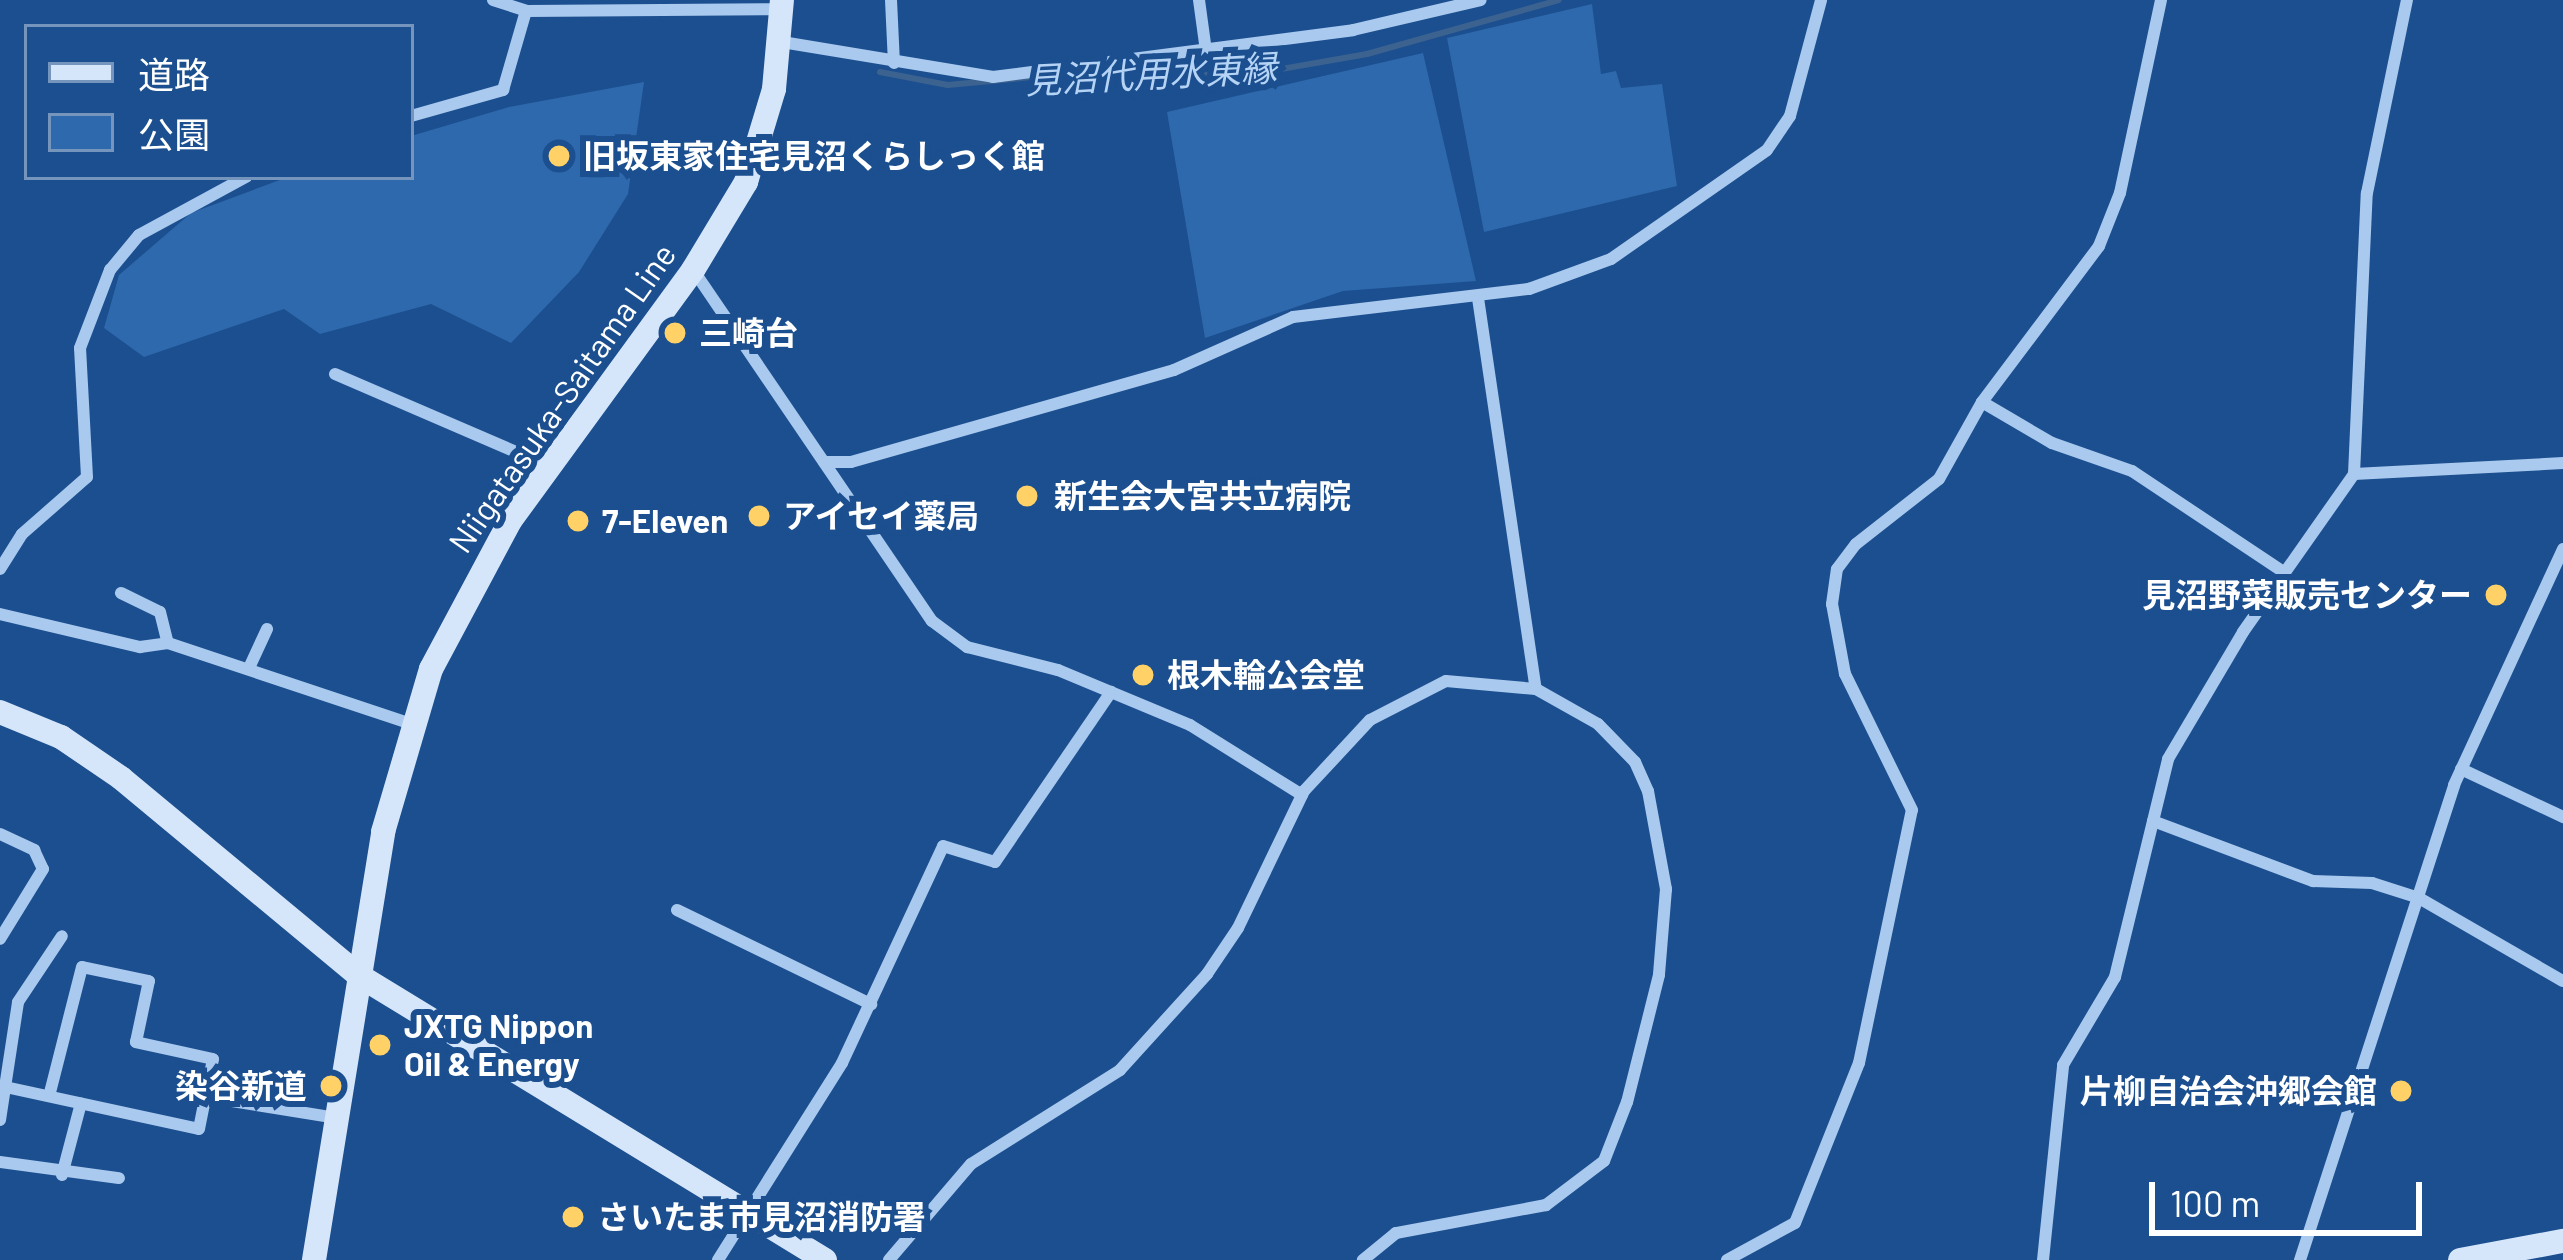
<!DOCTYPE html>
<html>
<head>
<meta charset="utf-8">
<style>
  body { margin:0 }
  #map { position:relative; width:2563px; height:1260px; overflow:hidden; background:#1b4f8f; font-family:Barlow,"Noto Sans JP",sans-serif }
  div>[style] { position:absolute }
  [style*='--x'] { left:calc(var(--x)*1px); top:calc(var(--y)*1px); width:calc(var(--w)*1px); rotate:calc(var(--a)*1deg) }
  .green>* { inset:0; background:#2e69ad }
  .stream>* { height:6px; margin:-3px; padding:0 3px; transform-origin:3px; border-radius:3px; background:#3c6290 }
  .street>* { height:12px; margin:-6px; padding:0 6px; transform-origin:6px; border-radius:6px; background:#a9c9ee }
  .secondary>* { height:24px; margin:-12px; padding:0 12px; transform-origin:12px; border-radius:12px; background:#d6e6fa }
  .dots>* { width:33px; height:33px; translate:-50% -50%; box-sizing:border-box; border:6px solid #1b4f8f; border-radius:50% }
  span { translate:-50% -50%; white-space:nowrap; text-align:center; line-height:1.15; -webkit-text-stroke:12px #1b4f8f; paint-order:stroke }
  .poi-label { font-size:33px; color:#fff; font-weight:700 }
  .left { translate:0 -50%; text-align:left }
  .right { translate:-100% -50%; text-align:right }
  .street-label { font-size:33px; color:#fff }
  .water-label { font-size:36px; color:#b5d3f5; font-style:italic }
  .legend { position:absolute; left:24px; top:24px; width:390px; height:156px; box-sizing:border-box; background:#1b4f8f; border:3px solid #7695bc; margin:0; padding:15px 21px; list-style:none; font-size:36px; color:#fff }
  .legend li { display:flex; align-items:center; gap:24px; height:60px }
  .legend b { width:60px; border:3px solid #7695bc }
  .scale { position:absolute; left:2149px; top:1182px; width:273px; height:54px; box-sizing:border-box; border:6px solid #fff; border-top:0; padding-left:15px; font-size:36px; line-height:42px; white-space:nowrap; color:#fff; -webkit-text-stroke:9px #1b4f8f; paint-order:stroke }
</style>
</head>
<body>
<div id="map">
  <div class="green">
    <div style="clip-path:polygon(1592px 4px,1601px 74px,1616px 71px,1621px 88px,1662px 84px,1677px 186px,1484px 232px,1447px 38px)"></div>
    <div style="clip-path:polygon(1423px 53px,1476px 281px,1343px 291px,1205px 338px,1167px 112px)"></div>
    <div style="clip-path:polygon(644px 82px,628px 194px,579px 272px,511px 343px,431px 304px,320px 334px,284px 309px,144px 357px,104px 328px,119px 275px,191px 213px,288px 177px,411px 177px,411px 136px,509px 107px)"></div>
  </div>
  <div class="stream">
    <div style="--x:880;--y:72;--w:69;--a:10.8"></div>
    <div style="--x:948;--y:85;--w:148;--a:-5.4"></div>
    <div style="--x:1095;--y:71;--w:147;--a:1.9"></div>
    <div style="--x:1242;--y:76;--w:127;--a:-10"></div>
    <div style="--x:1367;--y:54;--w:199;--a:-15.7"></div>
  </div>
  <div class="street">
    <div style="--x:493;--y:0;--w:35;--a:18"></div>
    <div style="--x:526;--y:11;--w:256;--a:-0.4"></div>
    <div style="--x:891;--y:0;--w:63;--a:87.3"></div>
    <div style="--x:1199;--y:0;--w:51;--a:82.2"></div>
    <div style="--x:782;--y:42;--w:214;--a:9.4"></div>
    <div style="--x:993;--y:77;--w:363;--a:-7.4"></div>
    <div style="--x:1353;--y:30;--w:131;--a:-13.2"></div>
    <div style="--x:411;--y:116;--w:96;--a:-15.8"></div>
    <div style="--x:503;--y:90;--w:82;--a:-73.8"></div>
    <div style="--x:694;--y:271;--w:423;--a:55.8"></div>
    <div style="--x:932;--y:621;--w:44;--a:36.6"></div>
    <div style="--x:967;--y:647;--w:94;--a:14.2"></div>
    <div style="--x:1058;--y:670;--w:143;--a:22.6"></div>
    <div style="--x:1190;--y:725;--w:132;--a:32"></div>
    <div style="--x:1478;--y:298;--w:395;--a:81.6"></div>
    <div style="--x:335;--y:374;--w:233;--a:23.3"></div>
    <div style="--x:1982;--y:402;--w:81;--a:30.4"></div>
    <div style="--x:2052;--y:443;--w:85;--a:19.3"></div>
    <div style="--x:2132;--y:471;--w:184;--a:33.7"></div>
    <div style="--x:824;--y:462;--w:27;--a:0"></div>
    <div style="--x:851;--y:462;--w:336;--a:-15.9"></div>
    <div style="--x:1174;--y:370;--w:130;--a:-24"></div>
    <div style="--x:1293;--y:317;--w:238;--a:-6.8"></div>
    <div style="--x:1529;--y:289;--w:87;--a:-20.1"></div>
    <div style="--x:1611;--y:259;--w:190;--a:-34.9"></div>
    <div style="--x:1767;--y:150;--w:41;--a:-55.9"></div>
    <div style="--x:1790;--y:116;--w:120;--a:-75"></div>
    <div style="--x:2354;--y:474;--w:209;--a:-3"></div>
    <div style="--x:0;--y:569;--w:41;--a:-57.8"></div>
    <div style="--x:22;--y:534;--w:86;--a:-41.2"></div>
    <div style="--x:87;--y:477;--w:129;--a:-93.1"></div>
    <div style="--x:80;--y:348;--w:84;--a:-69"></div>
    <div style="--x:110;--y:270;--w:45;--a:-50.4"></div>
    <div style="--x:139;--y:235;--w:122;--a:-28.5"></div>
    <div style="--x:121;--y:593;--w:43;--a:26"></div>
    <div style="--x:160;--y:612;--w:32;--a:76"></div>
    <div style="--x:168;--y:643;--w:257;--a:18.4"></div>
    <div style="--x:0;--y:614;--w:144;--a:13.3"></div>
    <div style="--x:140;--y:647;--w:28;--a:-8"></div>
    <div style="--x:249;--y:668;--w:43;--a:-65.2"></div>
    <div style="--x:2461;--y:769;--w:113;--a:25.2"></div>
    <div style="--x:2153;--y:821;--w:171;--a:20.6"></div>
    <div style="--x:2313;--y:881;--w:59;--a:1.9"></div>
    <div style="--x:2372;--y:883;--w:49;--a:17.7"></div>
    <div style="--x:2419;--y:898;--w:166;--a:30"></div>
    <div style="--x:0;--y:834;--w:38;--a:25"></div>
    <div style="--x:34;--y:850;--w:21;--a:65"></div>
    <div style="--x:43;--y:869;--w:82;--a:121.6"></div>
    <div style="--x:677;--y:910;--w:216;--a:25.9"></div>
    <div style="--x:10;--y:1088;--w:193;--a:12.2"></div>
    <div style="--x:199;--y:1129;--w:71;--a:-78.7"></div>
    <div style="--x:213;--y:1059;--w:79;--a:-167.6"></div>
    <div style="--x:136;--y:1042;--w:62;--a:-78"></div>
    <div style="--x:149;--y:981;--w:68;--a:-168.2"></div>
    <div style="--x:82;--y:967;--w:133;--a:104.3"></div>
    <div style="--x:207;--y:1097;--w:132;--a:9.2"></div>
    <div style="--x:0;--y:1120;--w:119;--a:-81.3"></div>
    <div style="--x:18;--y:1002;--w:79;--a:-56.3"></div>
    <div style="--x:0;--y:1162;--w:120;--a:7.7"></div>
    <div style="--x:62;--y:1175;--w:74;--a:-75.2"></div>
    <div style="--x:718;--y:1260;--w:233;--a:-57.8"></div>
    <div style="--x:842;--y:1063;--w:239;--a:-65"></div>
    <div style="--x:943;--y:846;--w:54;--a:17.1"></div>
    <div style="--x:995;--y:862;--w:206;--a:-55.7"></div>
    <div style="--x:889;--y:1260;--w:126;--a:-49.5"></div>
    <div style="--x:971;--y:1164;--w:176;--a:-32.2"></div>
    <div style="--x:1120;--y:1070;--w:130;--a:-47.8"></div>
    <div style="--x:1207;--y:974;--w:55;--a:-56"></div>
    <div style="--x:1238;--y:928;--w:152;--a:-64.3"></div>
    <div style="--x:1304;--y:791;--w:97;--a:-47.1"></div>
    <div style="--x:1370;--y:720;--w:85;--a:-27.2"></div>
    <div style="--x:1446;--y:681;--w:90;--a:5.1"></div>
    <div style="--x:1536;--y:689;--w:71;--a:29.4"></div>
    <div style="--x:1598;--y:724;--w:53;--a:45.8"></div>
    <div style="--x:1635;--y:762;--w:32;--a:66"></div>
    <div style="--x:1648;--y:791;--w:100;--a:79.6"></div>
    <div style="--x:1666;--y:889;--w:86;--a:94.7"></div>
    <div style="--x:1659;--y:975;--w:131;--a:104.1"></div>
    <div style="--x:1627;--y:1102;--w:63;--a:111.3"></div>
    <div style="--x:1604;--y:1161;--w:73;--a:142.8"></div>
    <div style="--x:1546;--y:1205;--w:153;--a:169.4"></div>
    <div style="--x:1396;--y:1233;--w:43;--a:140.7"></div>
    <div style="--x:1727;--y:1260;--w:77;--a:-28.6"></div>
    <div style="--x:1795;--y:1223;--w:172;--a:-68.2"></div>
    <div style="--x:1859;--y:1063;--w:258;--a:-78.2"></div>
    <div style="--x:1912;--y:810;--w:152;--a:-116.2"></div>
    <div style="--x:1845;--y:674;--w:71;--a:-100.5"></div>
    <div style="--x:1832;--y:604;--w:35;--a:-82"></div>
    <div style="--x:1837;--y:569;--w:31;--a:-53"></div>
    <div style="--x:1856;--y:544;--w:105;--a:-38.1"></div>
    <div style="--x:1939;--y:479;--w:88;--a:-60.8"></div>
    <div style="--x:1982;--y:402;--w:195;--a:-53.1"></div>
    <div style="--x:2099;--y:246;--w:57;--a:-68.4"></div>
    <div style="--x:2120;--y:193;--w:197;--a:-78"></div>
    <div style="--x:2043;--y:1260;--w:196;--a:-84.1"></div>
    <div style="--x:2063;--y:1065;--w:102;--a:-59.4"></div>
    <div style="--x:2115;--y:977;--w:224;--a:-76.3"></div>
    <div style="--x:2168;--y:759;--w:147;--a:-59.4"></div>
    <div style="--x:2243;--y:632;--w:193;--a:-54.9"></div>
    <div style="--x:2354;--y:474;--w:281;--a:-87.4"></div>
    <div style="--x:2367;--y:193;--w:197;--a:-78.3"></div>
    <div style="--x:2300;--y:1260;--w:499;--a:-72"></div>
    <div style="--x:2454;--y:785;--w:260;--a:-65.2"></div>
  </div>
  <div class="secondary">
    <div style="--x:0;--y:712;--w:66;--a:22.3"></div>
    <div style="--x:61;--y:737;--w:73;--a:34.3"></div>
    <div style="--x:121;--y:778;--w:308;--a:39.7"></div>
    <div style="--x:358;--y:975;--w:547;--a:31.39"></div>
    <div style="--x:314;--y:1260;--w:434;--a:-80.8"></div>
    <div style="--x:383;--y:832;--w:170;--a:-73.6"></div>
    <div style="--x:431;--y:669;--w:168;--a:-61.9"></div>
    <div style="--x:510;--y:521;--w:311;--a:-53.9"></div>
    <div style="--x:693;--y:270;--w:103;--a:-58.9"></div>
    <div style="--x:746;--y:182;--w:97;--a:-73.2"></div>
    <div style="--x:774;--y:89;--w:89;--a:-84.9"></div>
    <div style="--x:2460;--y:1260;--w:105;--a:-10.5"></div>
  </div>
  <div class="dots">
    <div style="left:559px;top:156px;background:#ffd166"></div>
    <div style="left:675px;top:333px;background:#ffd166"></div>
    <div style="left:1027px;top:496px;background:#ffd166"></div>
    <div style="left:759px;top:516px;background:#ffd166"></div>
    <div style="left:578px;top:521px;background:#ffd166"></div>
    <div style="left:2496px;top:595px;background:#ffd166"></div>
    <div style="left:1143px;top:675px;background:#ffd166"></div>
    <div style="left:380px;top:1045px;background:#ffd166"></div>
    <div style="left:331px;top:1086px;background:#ffd166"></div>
    <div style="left:2401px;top:1091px;background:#ffd166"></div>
    <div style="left:573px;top:1217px;background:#ffd166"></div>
  </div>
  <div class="poi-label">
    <span class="left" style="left:583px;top:156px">旧坂東家住宅見沼くらしっく館</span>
    <span class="left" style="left:699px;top:333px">三崎台</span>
    <span class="left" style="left:1054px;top:496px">新生会大宮共立病院</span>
    <span class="left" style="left:783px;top:516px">アイセイ薬局</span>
    <span class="left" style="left:602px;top:521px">7-Eleven</span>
    <span class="right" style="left:2472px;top:595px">見沼野菜販売センター</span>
    <span class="left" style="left:1167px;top:675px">根木輪公会堂</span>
    <span class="left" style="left:404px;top:1045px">JXTG Nippon<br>Oil &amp; Energy</span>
    <span class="right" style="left:307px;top:1086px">染谷新道</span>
    <span class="right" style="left:2377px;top:1091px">片柳自治会沖郷会館</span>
    <span class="left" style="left:597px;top:1217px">さいたま市見沼消防署</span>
  </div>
  <div class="street-label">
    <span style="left:562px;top:398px;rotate:-55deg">Niigatasuka-Saitama Line</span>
  </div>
  <div class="water-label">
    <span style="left:1151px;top:73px;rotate:-3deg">見沼代用水東縁</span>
  </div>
  <ul class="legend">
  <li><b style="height:15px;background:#d6e6fa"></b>道路</li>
  <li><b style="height:33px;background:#2e69ad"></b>公園</li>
  </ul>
  <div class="scale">100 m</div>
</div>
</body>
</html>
